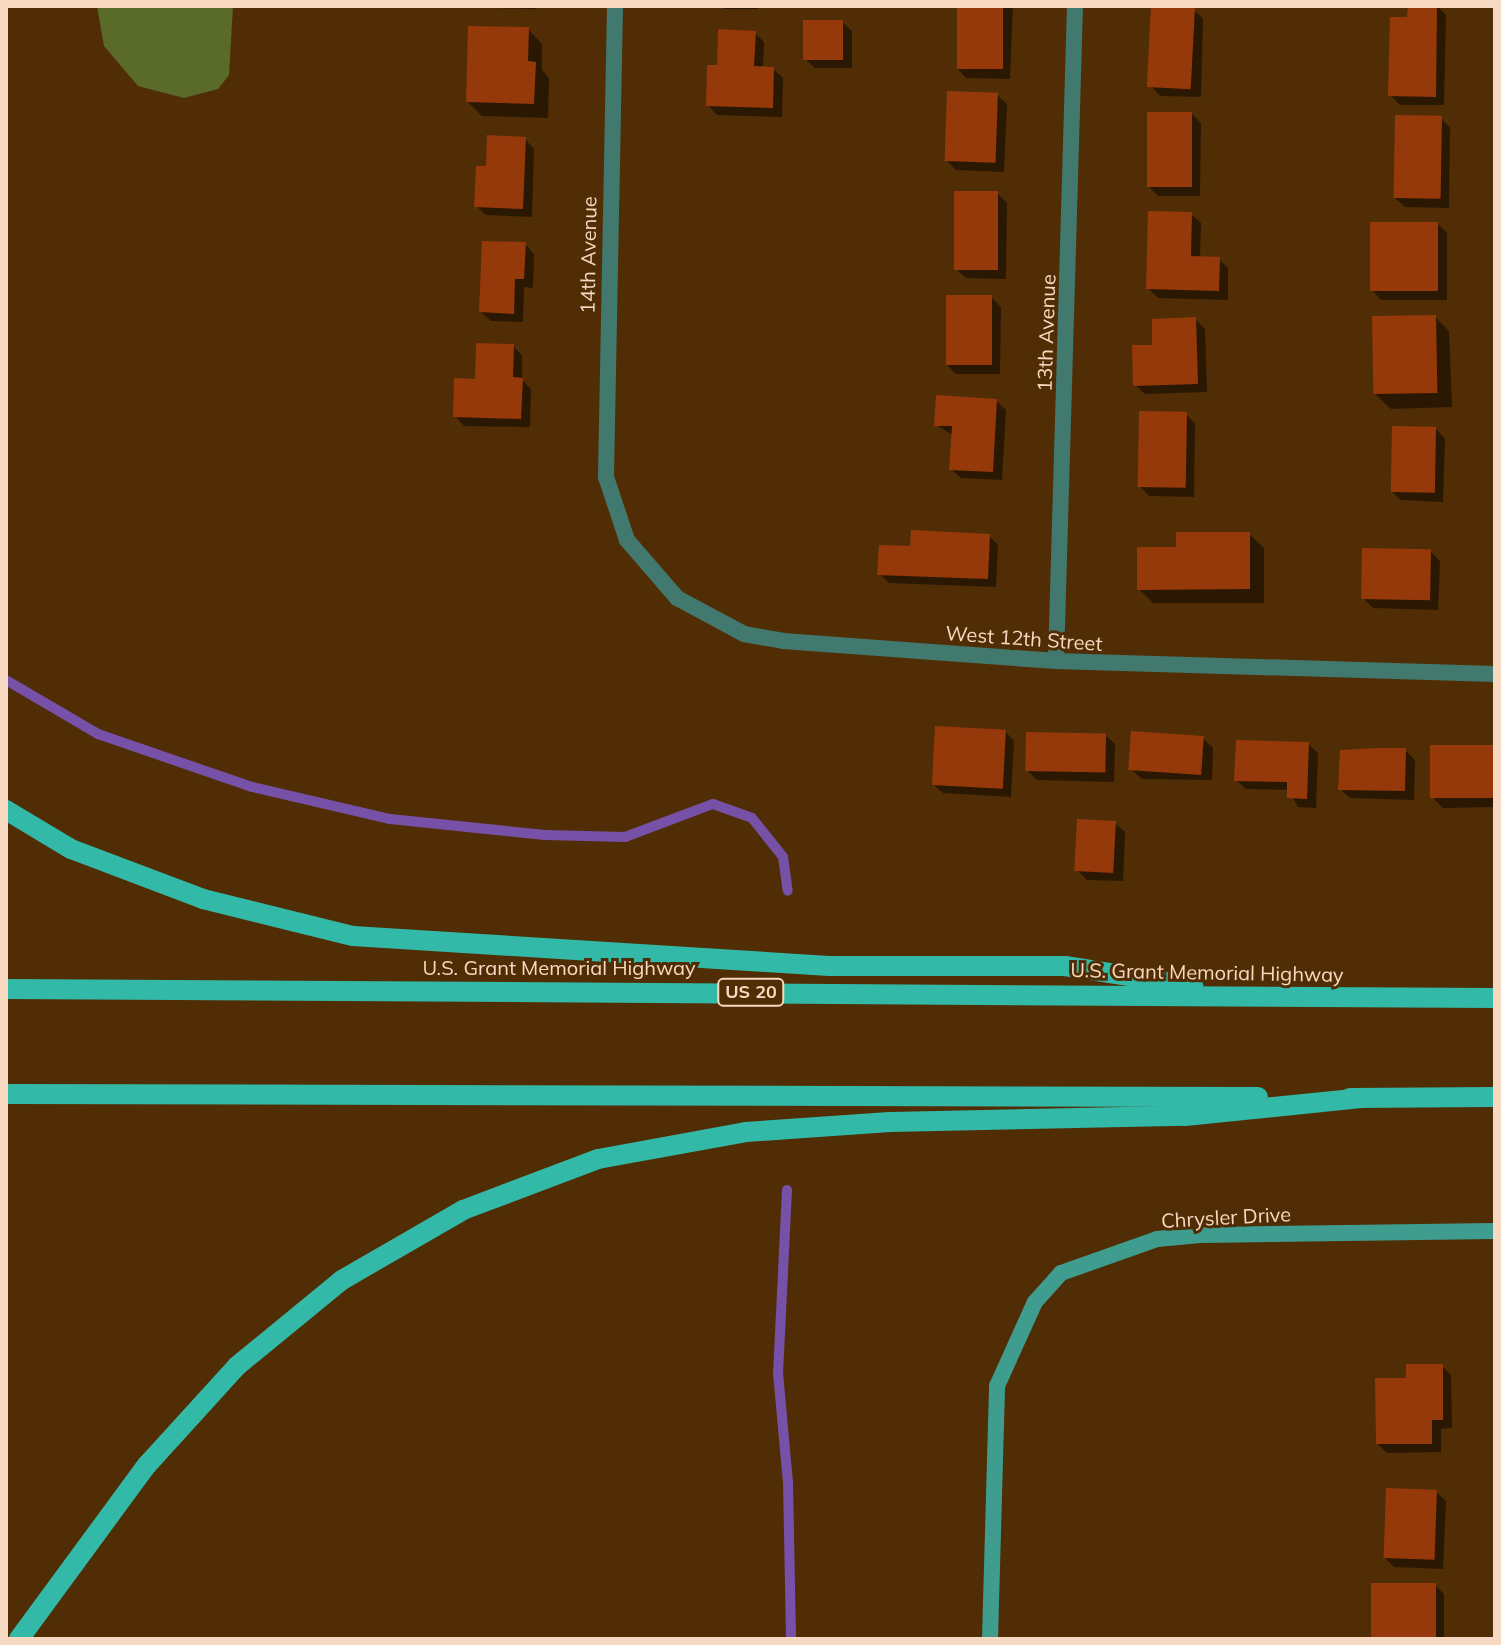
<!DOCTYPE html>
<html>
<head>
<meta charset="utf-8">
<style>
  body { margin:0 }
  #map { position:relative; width:1501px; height:1645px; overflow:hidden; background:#512d05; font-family:Mulish,sans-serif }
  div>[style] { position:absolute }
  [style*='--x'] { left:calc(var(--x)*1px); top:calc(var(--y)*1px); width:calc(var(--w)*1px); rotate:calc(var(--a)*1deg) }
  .green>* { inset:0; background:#5a6a29 }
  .shadow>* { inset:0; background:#0007; transform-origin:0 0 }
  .stream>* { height:10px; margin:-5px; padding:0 5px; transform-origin:5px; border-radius:5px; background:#7651a7 }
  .building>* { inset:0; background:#95390b; transform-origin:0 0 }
  .street>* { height:16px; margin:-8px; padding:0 8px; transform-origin:8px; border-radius:8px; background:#41796f }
  .secondary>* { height:16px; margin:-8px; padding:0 8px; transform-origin:8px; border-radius:8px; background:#3e9d8f }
  .primary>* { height:20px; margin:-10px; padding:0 10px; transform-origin:10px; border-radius:10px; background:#33b9a7 }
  span { translate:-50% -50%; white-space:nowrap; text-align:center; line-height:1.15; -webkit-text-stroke:6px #512d05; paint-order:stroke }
  .shield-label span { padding:2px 6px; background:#512d05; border:2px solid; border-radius:6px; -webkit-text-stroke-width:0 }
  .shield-label { font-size:18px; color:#f6d9c0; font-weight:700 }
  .street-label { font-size:20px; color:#f6d9c0 }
  .frame { position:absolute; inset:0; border:8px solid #f6d9c0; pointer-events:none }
</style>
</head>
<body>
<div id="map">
  <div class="green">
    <div style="clip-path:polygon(97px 6px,233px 6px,229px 75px,218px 89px,184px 98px,138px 86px,104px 46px)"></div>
  </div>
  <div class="shadow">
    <div style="clip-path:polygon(492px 6px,536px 6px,536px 9px,494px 8px)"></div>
    <div style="left:724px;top:6px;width:34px;height:3px"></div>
    <div style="clip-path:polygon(959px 6px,1013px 6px,1010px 79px,966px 78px,957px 68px)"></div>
    <div style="clip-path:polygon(1410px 6px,1437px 6px,1446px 15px,1444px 105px,1400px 105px,1390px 95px)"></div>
    <div style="clip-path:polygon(1194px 10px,1203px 19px,1201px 97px,1160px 96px,1151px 86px)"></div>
    <div style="clip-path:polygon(842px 22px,852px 31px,852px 68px,815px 68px,805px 59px)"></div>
    <div style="clip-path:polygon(528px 29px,542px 44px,542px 70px,549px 78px,548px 118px,482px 116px,468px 102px)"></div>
    <div style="clip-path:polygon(755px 33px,764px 42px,763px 68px,773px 69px,783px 78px,782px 117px,717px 115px,708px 105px,719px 67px)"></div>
    <div style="clip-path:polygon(997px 95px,1007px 104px,1004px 172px,956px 170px,946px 160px)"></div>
    <div style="clip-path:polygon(1192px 114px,1201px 123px,1200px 196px,1158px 196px,1148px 186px)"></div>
    <div style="clip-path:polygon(1441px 118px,1450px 128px,1449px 208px,1405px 207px,1395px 198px)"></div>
    <div style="clip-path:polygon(525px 139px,534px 149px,532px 217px,486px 215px,476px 206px)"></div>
    <div style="clip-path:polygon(997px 193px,1007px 203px,1006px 279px,966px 278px,956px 269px)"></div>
    <div style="clip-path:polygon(1191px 214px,1201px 223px,1200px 258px,1219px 259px,1228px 268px,1228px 300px,1158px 298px,1148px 288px)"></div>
    <div style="clip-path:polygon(1438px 224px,1447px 233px,1447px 300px,1381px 300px,1372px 290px)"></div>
    <div style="clip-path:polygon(525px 244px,534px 254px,533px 288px,524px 287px,523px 322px,491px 321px,481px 312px)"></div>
    <div style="clip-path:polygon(991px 297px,1001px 307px,1000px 374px,956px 374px,946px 364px)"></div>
    <div style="clip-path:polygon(1435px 317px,1449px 331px,1452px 407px,1391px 409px,1376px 395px)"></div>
    <div style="clip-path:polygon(1195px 319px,1205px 329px,1207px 392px,1145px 394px,1135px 385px,1155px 347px)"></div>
    <div style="clip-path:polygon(513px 346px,522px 355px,522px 380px,531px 389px,530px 427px,464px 426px,455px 416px,477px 381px)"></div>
    <div style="clip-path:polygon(996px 401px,1006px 410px,1002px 480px,961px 478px,951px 469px,953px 435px,936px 425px)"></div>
    <div style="clip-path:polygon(1186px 414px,1195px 424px,1194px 497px,1149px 496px,1140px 486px)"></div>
    <div style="clip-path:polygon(1436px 429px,1445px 439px,1443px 502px,1401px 500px,1391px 491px)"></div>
    <div style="clip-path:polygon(1249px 534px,1264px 548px,1264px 603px,1153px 603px,1139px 589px,1178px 549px)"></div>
    <div style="clip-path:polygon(989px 536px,998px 545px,996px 587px,889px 583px,880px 574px,912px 548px)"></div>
    <div style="clip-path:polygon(1430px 551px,1440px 561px,1438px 610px,1373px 608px,1363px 598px)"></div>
    <div style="clip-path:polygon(1005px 731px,1014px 741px,1011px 797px,943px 793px,933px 784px)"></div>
    <div style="clip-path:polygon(1105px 735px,1115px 744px,1114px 782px,1037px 780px,1028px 771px)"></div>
    <div style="clip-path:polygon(1203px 738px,1213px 748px,1212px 780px,1142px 779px,1132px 770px)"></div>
    <div style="clip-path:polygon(1308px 744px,1318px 753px,1316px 808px,1298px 807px,1289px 790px,1246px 789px,1236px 780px)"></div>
    <div style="clip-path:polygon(1495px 747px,1495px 807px,1443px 808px,1434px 799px)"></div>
    <div style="clip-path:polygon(1405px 750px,1415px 760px,1414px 800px,1350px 798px,1340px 789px)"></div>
    <div style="clip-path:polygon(1115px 823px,1125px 832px,1123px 881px,1087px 880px,1077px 870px)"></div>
    <div style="clip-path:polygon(1442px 1366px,1451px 1375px,1452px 1428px,1441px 1429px,1441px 1452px,1387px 1453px,1378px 1444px,1408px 1380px)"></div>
    <div style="clip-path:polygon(1436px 1492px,1446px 1501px,1443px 1569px,1394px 1567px,1385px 1558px)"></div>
    <div style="clip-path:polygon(1435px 1585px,1444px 1594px,1444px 1639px,1374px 1639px)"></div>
  </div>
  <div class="stream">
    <div style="--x:6;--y:680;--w:107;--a:30.4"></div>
    <div style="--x:98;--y:734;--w:163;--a:19"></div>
    <div style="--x:252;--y:787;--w:142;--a:13.1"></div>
    <div style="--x:390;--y:819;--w:156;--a:5.9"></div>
    <div style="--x:545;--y:835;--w:80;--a:1.4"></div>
    <div style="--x:625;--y:837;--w:94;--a:-20.6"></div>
    <div style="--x:713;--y:804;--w:41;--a:19.7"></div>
    <div style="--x:752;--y:818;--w:50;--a:51.5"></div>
    <div style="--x:783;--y:857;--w:34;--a:82"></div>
    <div style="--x:787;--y:1190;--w:183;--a:92.8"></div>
    <div style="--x:778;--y:1373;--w:109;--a:84.8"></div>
    <div style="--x:788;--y:1482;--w:157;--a:88.9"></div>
  </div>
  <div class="building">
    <div style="left:957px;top:6px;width:46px;height:63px"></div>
    <div style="left:1151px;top:6px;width:44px;height:81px;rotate:3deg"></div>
    <div style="clip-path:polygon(1408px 6px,1437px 6px,1436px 97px,1388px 96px,1390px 17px,1407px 17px)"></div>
    <div style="left:803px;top:20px;width:40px;height:40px"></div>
    <div style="clip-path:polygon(468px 26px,529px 27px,528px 61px,536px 62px,534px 104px,466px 102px)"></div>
    <div style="clip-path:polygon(718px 29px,756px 31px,754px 66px,774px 67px,773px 108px,706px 106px,707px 65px,717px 65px)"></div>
    <div style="left:947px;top:91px;width:51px;height:70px;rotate:2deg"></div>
    <div style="left:1147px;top:112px;width:45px;height:75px"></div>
    <div style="left:1395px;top:115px;width:47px;height:83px;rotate:1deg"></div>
    <div style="clip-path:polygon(487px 135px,526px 137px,523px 209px,474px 207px,476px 166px,486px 166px)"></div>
    <div style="left:954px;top:191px;width:44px;height:79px"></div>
    <div style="clip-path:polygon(1148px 211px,1192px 212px,1191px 256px,1220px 257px,1219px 291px,1146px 289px)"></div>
    <div style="left:1370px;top:222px;width:68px;height:69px"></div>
    <div style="clip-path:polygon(482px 241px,526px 242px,524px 279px,515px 279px,514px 314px,479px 312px)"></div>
    <div style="left:946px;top:295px;width:46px;height:70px"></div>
    <div style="left:1436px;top:315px;width:78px;height:64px;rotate:89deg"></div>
    <div style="clip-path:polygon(1196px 317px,1198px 384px,1133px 386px,1132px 345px,1152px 345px,1152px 319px)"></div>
    <div style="clip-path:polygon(476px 343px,514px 344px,513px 377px,523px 378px,521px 419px,453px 417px,454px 378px,475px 379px)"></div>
    <div style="clip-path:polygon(936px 395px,997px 399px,993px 472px,949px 470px,952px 426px,934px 426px)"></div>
    <div style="left:1139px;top:411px;width:48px;height:76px;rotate:1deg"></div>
    <div style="left:1392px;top:426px;width:44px;height:66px;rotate:1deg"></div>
    <div style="clip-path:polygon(911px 530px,990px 534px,988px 579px,877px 575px,879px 545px,910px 546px)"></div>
    <div style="clip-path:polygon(1176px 532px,1250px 532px,1250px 589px,1137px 590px,1137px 547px,1176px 547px)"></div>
    <div style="left:1362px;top:548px;width:69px;height:51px;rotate:1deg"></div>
    <div style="left:935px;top:726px;width:71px;height:59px;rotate:3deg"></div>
    <div style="left:1131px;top:731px;width:73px;height:39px;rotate:4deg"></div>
    <div style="left:1026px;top:732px;width:80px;height:39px;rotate:1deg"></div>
    <div style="clip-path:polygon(1236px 740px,1309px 742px,1307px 799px,1287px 798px,1287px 782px,1234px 781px)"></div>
    <div style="left:1495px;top:745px;width:53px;height:65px;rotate:90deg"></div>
    <div style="clip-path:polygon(1378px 748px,1406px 748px,1405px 791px,1338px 790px,1340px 750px)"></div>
    <div style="left:1077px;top:819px;width:39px;height:52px;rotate:3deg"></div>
    <div style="clip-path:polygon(1406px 1364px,1443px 1364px,1443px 1420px,1432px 1420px,1432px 1444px,1376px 1444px,1375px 1378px,1406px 1378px)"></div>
    <div style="left:1386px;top:1488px;width:51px;height:70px;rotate:2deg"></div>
    <div style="left:1371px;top:1583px;width:65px;height:56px"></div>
  </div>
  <div class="street">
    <div style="--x:615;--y:6;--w:471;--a:91.1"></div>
    <div style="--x:606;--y:477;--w:66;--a:71.6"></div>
    <div style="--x:627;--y:540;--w:77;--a:49.2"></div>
    <div style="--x:677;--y:598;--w:76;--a:28.2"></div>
    <div style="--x:744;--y:634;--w:40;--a:10"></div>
    <div style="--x:783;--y:641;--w:274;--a:4.2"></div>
    <div style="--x:1056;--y:661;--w:439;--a:1.7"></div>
    <div style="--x:1056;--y:661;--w:655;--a:-88.34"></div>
  </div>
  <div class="secondary">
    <div style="--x:990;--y:1639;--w:253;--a:-88.4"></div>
    <div style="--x:997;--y:1386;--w:92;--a:-65.7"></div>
    <div style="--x:1035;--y:1302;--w:39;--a:-48"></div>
    <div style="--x:1061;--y:1273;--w:102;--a:-19.5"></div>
    <div style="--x:1157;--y:1239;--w:43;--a:-5.3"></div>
    <div style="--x:1200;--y:1235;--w:295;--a:-0.8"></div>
  </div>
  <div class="primary">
    <div style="--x:6;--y:810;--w:76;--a:31"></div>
    <div style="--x:71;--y:849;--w:141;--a:20.7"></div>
    <div style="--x:203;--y:899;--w:154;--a:13.9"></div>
    <div style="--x:353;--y:936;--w:477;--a:3.6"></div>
    <div style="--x:829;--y:966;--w:236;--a:0"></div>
    <div style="--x:1065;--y:966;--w:130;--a:8.9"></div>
    <div style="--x:6;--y:989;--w:1489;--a:0.35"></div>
    <div style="--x:6;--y:1094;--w:1252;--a:0.14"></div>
    <div style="--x:1350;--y:1098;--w:145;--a:-0.4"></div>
    <div style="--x:19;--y:1639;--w:216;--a:-53.7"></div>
    <div style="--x:147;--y:1465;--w:134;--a:-47.7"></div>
    <div style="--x:237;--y:1366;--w:136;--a:-39.3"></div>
    <div style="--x:342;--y:1280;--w:140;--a:-30"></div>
    <div style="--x:463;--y:1210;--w:144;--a:-20.7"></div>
    <div style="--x:598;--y:1159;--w:150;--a:-10.3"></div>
    <div style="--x:746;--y:1132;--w:144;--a:-4"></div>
    <div style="--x:890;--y:1122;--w:295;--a:-1.2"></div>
    <div style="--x:1185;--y:1116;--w:179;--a:-5.8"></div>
  </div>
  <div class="shield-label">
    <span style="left:751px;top:992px">US 20</span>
  </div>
  <div class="street-label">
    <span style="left:588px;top:255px;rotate:-89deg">14th Avenue</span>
    <span style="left:1046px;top:333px;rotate:-88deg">13th Avenue</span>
    <span style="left:1024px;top:638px;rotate:4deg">West 12th Street</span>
    <span style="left:559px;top:967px">U.S. Grant Memorial Highway</span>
    <span style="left:1207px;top:972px;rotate:1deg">U.S. Grant Memorial Highway</span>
    <span style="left:1226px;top:1217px;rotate:-3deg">Chrysler Drive</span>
  </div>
  <div class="frame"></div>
</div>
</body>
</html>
